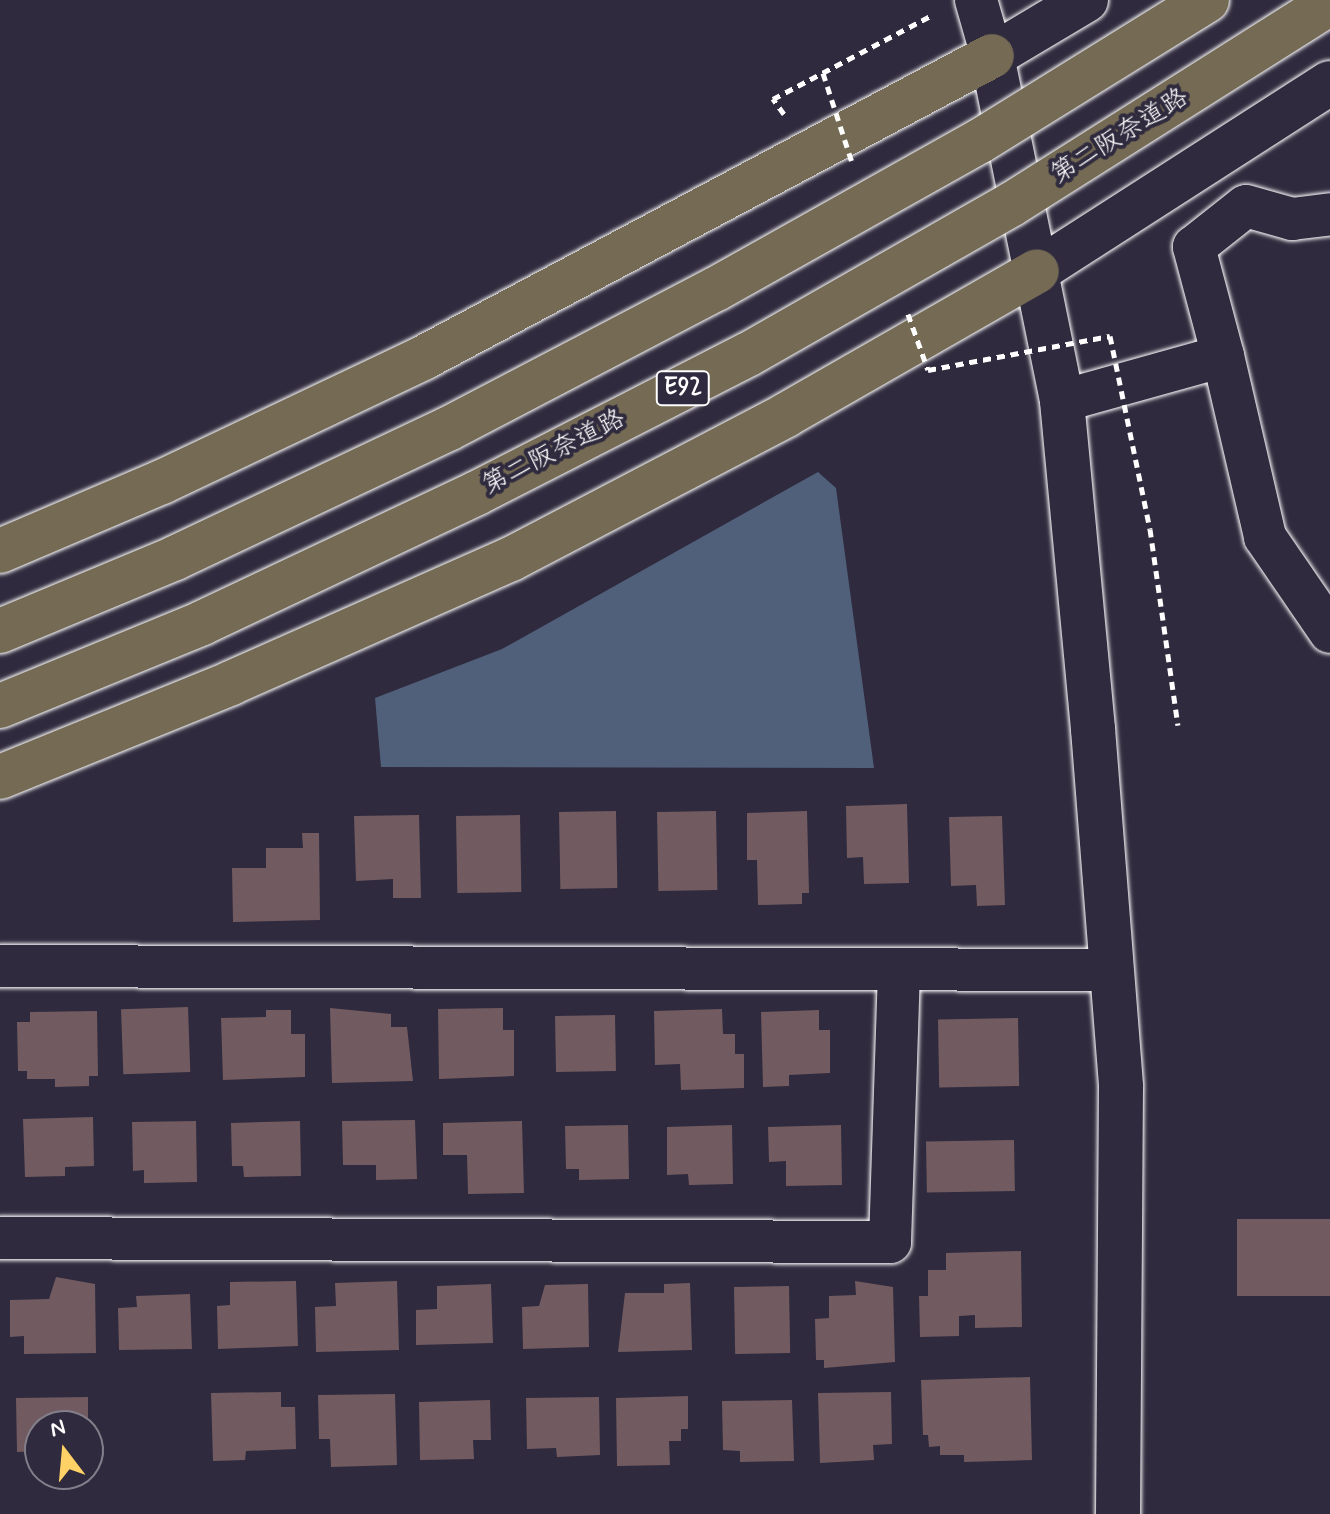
<!DOCTYPE html>
<html>
<head>
<meta charset="utf-8">
<style>
  body { margin:0 }
  #map { position:relative; width:1330px; height:1514px; overflow:hidden; background:#2f2a3d; font-family:Mynerve,"Klee One",sans-serif }
  div>[style] { position:absolute }
  [style*='--x'] { left:calc(var(--x)*1px); top:calc(var(--y)*1px); width:calc(var(--w)*1px); rotate:calc(var(--a)*1deg) }
  .water>* { inset:0; background:#505f7a }
  .building>* { inset:0; background:#715b60; transform-origin:0 0 }
  .path>* { height:5px; margin-top:-2.5px; transform-origin:0; background:repeating-linear-gradient(90deg,#fff 0 8px,transparent 0 14px) }
  .roads { filter:drop-shadow(0 0 2px #fff) drop-shadow(0 0 2px #fff) }
  .minor>* { height:42px; margin:-21px; padding:0 21px; transform-origin:21px; border-radius:21px; background:#2f2a3d }
  .tertiary>* { height:44px; margin:-22px; padding:0 22px; transform-origin:22px; border-radius:22px; background:#2f2a3d }
  .motorway>* { height:44px; margin:-22px; padding:0 22px; transform-origin:22px; border-radius:22px; background:#756b55 }
  .path-bridge>* { height:5px; margin-top:-2.5px; transform-origin:0; background:repeating-linear-gradient(90deg,#fff 0 8px,transparent 0 14px) }
  .bridges { filter:drop-shadow(0 0 2px #fff) drop-shadow(0 0 2px #fff) }
  .motorway-bridge>* { height:44px; margin:-22px; padding:0 22px; transform-origin:22px; border-radius:22px; background:#756b55 }
  span { translate:-50% -50%; white-space:nowrap; text-align:center; line-height:1.15; -webkit-text-stroke:8px #2f2a3d; paint-order:stroke }
  .shield-label span { padding:2px 6px; background:#2f2a3d; border:2px solid; border-radius:6px; -webkit-text-stroke-width:0 }
  .shield-label { font-size:24px; color:#fff; font-weight:700 }
  .street-label { font-size:26px; color:#fff }
  .north { position:absolute; left:24px; top:1410px; width:80px; height:80px; box-sizing:border-box; background:#2f2a3d; border:2px solid #827f8b; border-radius:50%; rotate:344deg; font-size:22px; font-weight:700; line-height:32px; text-align:center; color:#fff }
  .north::after { content:''; display:block; margin:auto; width:28px; height:36px; background:#ffd166; clip-path:polygon(50% 0,100% 100%,50% 72%,0 100%) }
</style>
</head>
<body>
<div id="map">
  <div class="water">
    <div style="clip-path:polygon(818px 472px,836px 488px,874px 768px,381px 767px,375px 698px,502px 649px)"></div>
  </div>
  <div class="building">
    <div style="clip-path:polygon(907px 804px,909px 883px,864px 884px,863px 857px,847px 858px,846px 806px)"></div>
    <div style="left:616px;top:811px;width:77px;height:57px;rotate:89deg"></div>
    <div style="left:716px;top:811px;width:79px;height:59px;rotate:89deg"></div>
    <div style="clip-path:polygon(807px 811px,809px 893px,802px 893px,802px 904px,758px 905px,757px 860px,747px 860px,747px 813px)"></div>
    <div style="clip-path:polygon(419px 815px,421px 898px,393px 898px,393px 879px,356px 881px,354px 816px)"></div>
    <div style="left:520px;top:815px;width:77px;height:64px;rotate:89deg"></div>
    <div style="clip-path:polygon(1002px 816px,1005px 905px,977px 906px,976px 885px,951px 886px,949px 817px)"></div>
    <div style="clip-path:polygon(302px 833px,319px 833px,320px 920px,233px 922px,232px 868px,266px 868px,266px 848px,303px 848px)"></div>
    <div style="left:188px;top:1007px;width:65px;height:67px;rotate:88deg"></div>
    <div style="clip-path:polygon(330px 1008px,391px 1014px,391px 1027px,407px 1027px,413px 1081px,332px 1083px)"></div>
    <div style="clip-path:polygon(503px 1008px,503px 1030px,514px 1030px,514px 1076px,439px 1079px,438px 1009px)"></div>
    <div style="clip-path:polygon(722px 1009px,723px 1034px,735px 1034px,735px 1054px,744px 1054px,744px 1088px,681px 1090px,680px 1064px,655px 1065px,654px 1011px)"></div>
    <div style="clip-path:polygon(266px 1010px,291px 1010px,291px 1034px,305px 1034px,305px 1077px,223px 1080px,221px 1018px,266px 1017px)"></div>
    <div style="clip-path:polygon(819px 1010px,819px 1030px,830px 1030px,830px 1073px,789px 1075px,789px 1086px,763px 1087px,761px 1012px)"></div>
    <div style="clip-path:polygon(97px 1011px,98px 1076px,89px 1076px,89px 1086px,55px 1087px,55px 1079px,27px 1079px,27px 1071px,18px 1071px,17px 1022px,30px 1022px,30px 1012px)"></div>
    <div style="left:615px;top:1015px;width:56px;height:60px;rotate:89deg"></div>
    <div style="left:1018px;top:1018px;width:68px;height:80px;rotate:89deg"></div>
    <div style="clip-path:polygon(93px 1117px,94px 1166px,65px 1167px,65px 1176px,25px 1177px,23px 1119px)"></div>
    <div style="clip-path:polygon(415px 1120px,417px 1179px,376px 1180px,376px 1165px,343px 1165px,342px 1121px)"></div>
    <div style="clip-path:polygon(196px 1121px,197px 1182px,144px 1183px,144px 1170px,133px 1171px,132px 1122px)"></div>
    <div style="clip-path:polygon(300px 1121px,301px 1176px,244px 1177px,243px 1166px,232px 1166px,231px 1123px)"></div>
    <div style="clip-path:polygon(522px 1121px,524px 1193px,468px 1194px,467px 1155px,443px 1155px,443px 1123px)"></div>
    <div style="clip-path:polygon(628px 1125px,629px 1179px,579px 1180px,579px 1169px,566px 1169px,565px 1126px)"></div>
    <div style="clip-path:polygon(732px 1125px,733px 1184px,689px 1185px,688px 1174px,667px 1175px,667px 1127px)"></div>
    <div style="clip-path:polygon(841px 1125px,842px 1185px,786px 1186px,786px 1161px,769px 1162px,768px 1127px)"></div>
    <div style="left:1014px;top:1140px;width:51px;height:88px;rotate:89deg"></div>
    <div style="left:1330px;top:1219px;width:77px;height:93px;rotate:90deg"></div>
    <div style="clip-path:polygon(1021px 1251px,1022px 1327px,975px 1328px,975px 1315px,959px 1316px,959px 1336px,920px 1337px,919px 1296px,928px 1296px,928px 1270px,946px 1270px,946px 1253px)"></div>
    <div style="clip-path:polygon(56px 1277px,95px 1284px,96px 1353px,24px 1354px,24px 1336px,10px 1337px,10px 1300px,49px 1299px)"></div>
    <div style="clip-path:polygon(296px 1281px,298px 1346px,218px 1349px,217px 1306px,230px 1305px,230px 1282px)"></div>
    <div style="clip-path:polygon(397px 1281px,399px 1350px,316px 1352px,315px 1307px,336px 1306px,335px 1283px)"></div>
    <div style="clip-path:polygon(855px 1281px,893px 1287px,895px 1362px,824px 1368px,824px 1360px,816px 1360px,815px 1319px,829px 1318px,829px 1296px,856px 1295px)"></div>
    <div style="clip-path:polygon(690px 1283px,692px 1350px,618px 1352px,625px 1293px,664px 1293px,664px 1284px)"></div>
    <div style="clip-path:polygon(491px 1284px,493px 1343px,416px 1345px,416px 1310px,437px 1309px,437px 1286px)"></div>
    <div style="clip-path:polygon(588px 1284px,589px 1347px,523px 1349px,522px 1307px,539px 1306px,545px 1285px)"></div>
    <div style="left:789px;top:1286px;width:67px;height:55px;rotate:89deg"></div>
    <div style="clip-path:polygon(190px 1294px,192px 1349px,119px 1350px,118px 1308px,137px 1307px,136px 1296px)"></div>
    <div style="clip-path:polygon(1030px 1377px,1032px 1460px,964px 1462px,964px 1455px,940px 1455px,940px 1446px,929px 1447px,928px 1435px,923px 1435px,921px 1380px)"></div>
    <div style="clip-path:polygon(281px 1392px,281px 1407px,295px 1407px,296px 1449px,246px 1451px,245px 1460px,213px 1461px,211px 1393px)"></div>
    <div style="clip-path:polygon(891px 1392px,892px 1444px,873px 1445px,874px 1460px,820px 1463px,818px 1393px)"></div>
    <div style="clip-path:polygon(395px 1394px,397px 1465px,331px 1467px,330px 1439px,319px 1439px,318px 1395px)"></div>
    <div style="clip-path:polygon(688px 1396px,688px 1429px,681px 1429px,681px 1441px,669px 1441px,670px 1465px,617px 1466px,616px 1398px)"></div>
    <div style="clip-path:polygon(88px 1397px,88px 1426px,40px 1426px,40px 1451px,17px 1452px,16px 1398px)"></div>
    <div style="clip-path:polygon(599px 1397px,600px 1455px,557px 1457px,556px 1448px,527px 1449px,526px 1398px)"></div>
    <div style="clip-path:polygon(490px 1400px,491px 1440px,473px 1440px,474px 1459px,420px 1460px,419px 1402px)"></div>
    <div style="clip-path:polygon(792px 1400px,794px 1461px,740px 1462px,740px 1451px,723px 1450px,722px 1401px)"></div>
  </div>
  <div class="path">
    <div style="--x:784;--y:114;--w:19;--a:-126"></div>
    <div style="--x:773;--y:99;--w:180;--a:-27.8"></div>
  </div>
  <div class="roads">
    <div class="minor">
      <div style="--x:976;--y:0;--w:58;--a:74.1"></div>
      <div style="--x:1223;--y:356;--w:113;--a:-104.9"></div>
      <div style="--x:1194;--y:247;--w:66;--a:-38.3"></div>
      <div style="--x:1246;--y:206;--w:48;--a:15.8"></div>
      <div style="--x:1292;--y:219;--w:38;--a:-7"></div>
      <div style="--x:1062;--y:401;--w:167;--a:-15.6"></div>
      <div style="--x:1223;--y:356;--w:186;--a:76.9"></div>
      <div style="--x:1265;--y:537;--w:115;--a:55.6"></div>
      <div style="--x:0;--y:966;--w:1112;--a:0.21"></div>
      <div style="--x:0;--y:1238;--w:890;--a:0.26"></div>
      <div style="--x:890;--y:1242;--w:273;--a:-88.1"></div>
    </div>
    <div class="tertiary">
      <div style="--x:1086;--y:0;--w:109;--a:149.2"></div>
      <div style="--x:992;--y:56;--w:352;--a:78.5"></div>
      <div style="--x:1062;--y:401;--w:329;--a:84.6"></div>
      <div style="--x:1093;--y:729;--w:359;--a:85.5"></div>
      <div style="--x:1121;--y:1087;--w:427;--a:90.4"></div>
      <div style="--x:1037;--y:271;--w:348;--a:-32.7"></div>
    </div>
    <div class="motorway">
      <div style="--x:0;--y:551;--w:176;--a:-23.1"></div>
      <div style="--x:162;--y:482;--w:289;--a:-25.4"></div>
      <div style="--x:423;--y:358;--w:644;--a:-27.96"></div>
      <div style="--x:0;--y:777;--w:249;--a:-22.1"></div>
      <div style="--x:231;--y:683;--w:306;--a:-23.9"></div>
      <div style="--x:511;--y:559;--w:310;--a:-27.6"></div>
      <div style="--x:786;--y:415;--w:289;--a:-29.8"></div>
    </div>
  </div>
  <div class="path-bridge">
    <div style="--x:823;--y:73;--w:94;--a:72"></div>
    <div style="--x:908;--y:314;--w:59;--a:70.3"></div>
    <div style="--x:928;--y:370;--w:185;--a:-10.6"></div>
    <div style="--x:1110;--y:336;--w:197;--a:78.3"></div>
    <div style="--x:1150;--y:529;--w:198;--a:81.9"></div>
  </div>
  <div class="bridges">
    <div class="motorway-bridge">
      <div style="--x:0;--y:631;--w:190;--a:-22.6"></div>
      <div style="--x:175;--y:558;--w:302;--a:-25.3"></div>
      <div style="--x:448;--y:429;--w:302;--a:-27.6"></div>
      <div style="--x:716;--y:289;--w:303;--a:-29.3"></div>
      <div style="--x:980;--y:141;--w:267;--a:-31.8"></div>
      <div style="--x:0;--y:706;--w:218;--a:-22.3"></div>
      <div style="--x:202;--y:623;--w:304;--a:-25.3"></div>
      <div style="--x:477;--y:493;--w:305;--a:-27.1"></div>
      <div style="--x:749;--y:354;--w:303;--a:-29.7"></div>
      <div style="--x:1012;--y:204;--w:376;--a:-32.3"></div>
    </div>
  </div>
  <div class="shield-label">
    <span style="left:683px;top:388px">E92</span>
  </div>
  <div class="street-label">
    <span style="left:1120px;top:137px;rotate:-32deg">第二阪奈道路</span>
    <span style="left:554px;top:453px;rotate:-27deg">第二阪奈道路</span>
  </div>
  <div class="north">N</div>
</div>
</body>
</html>
